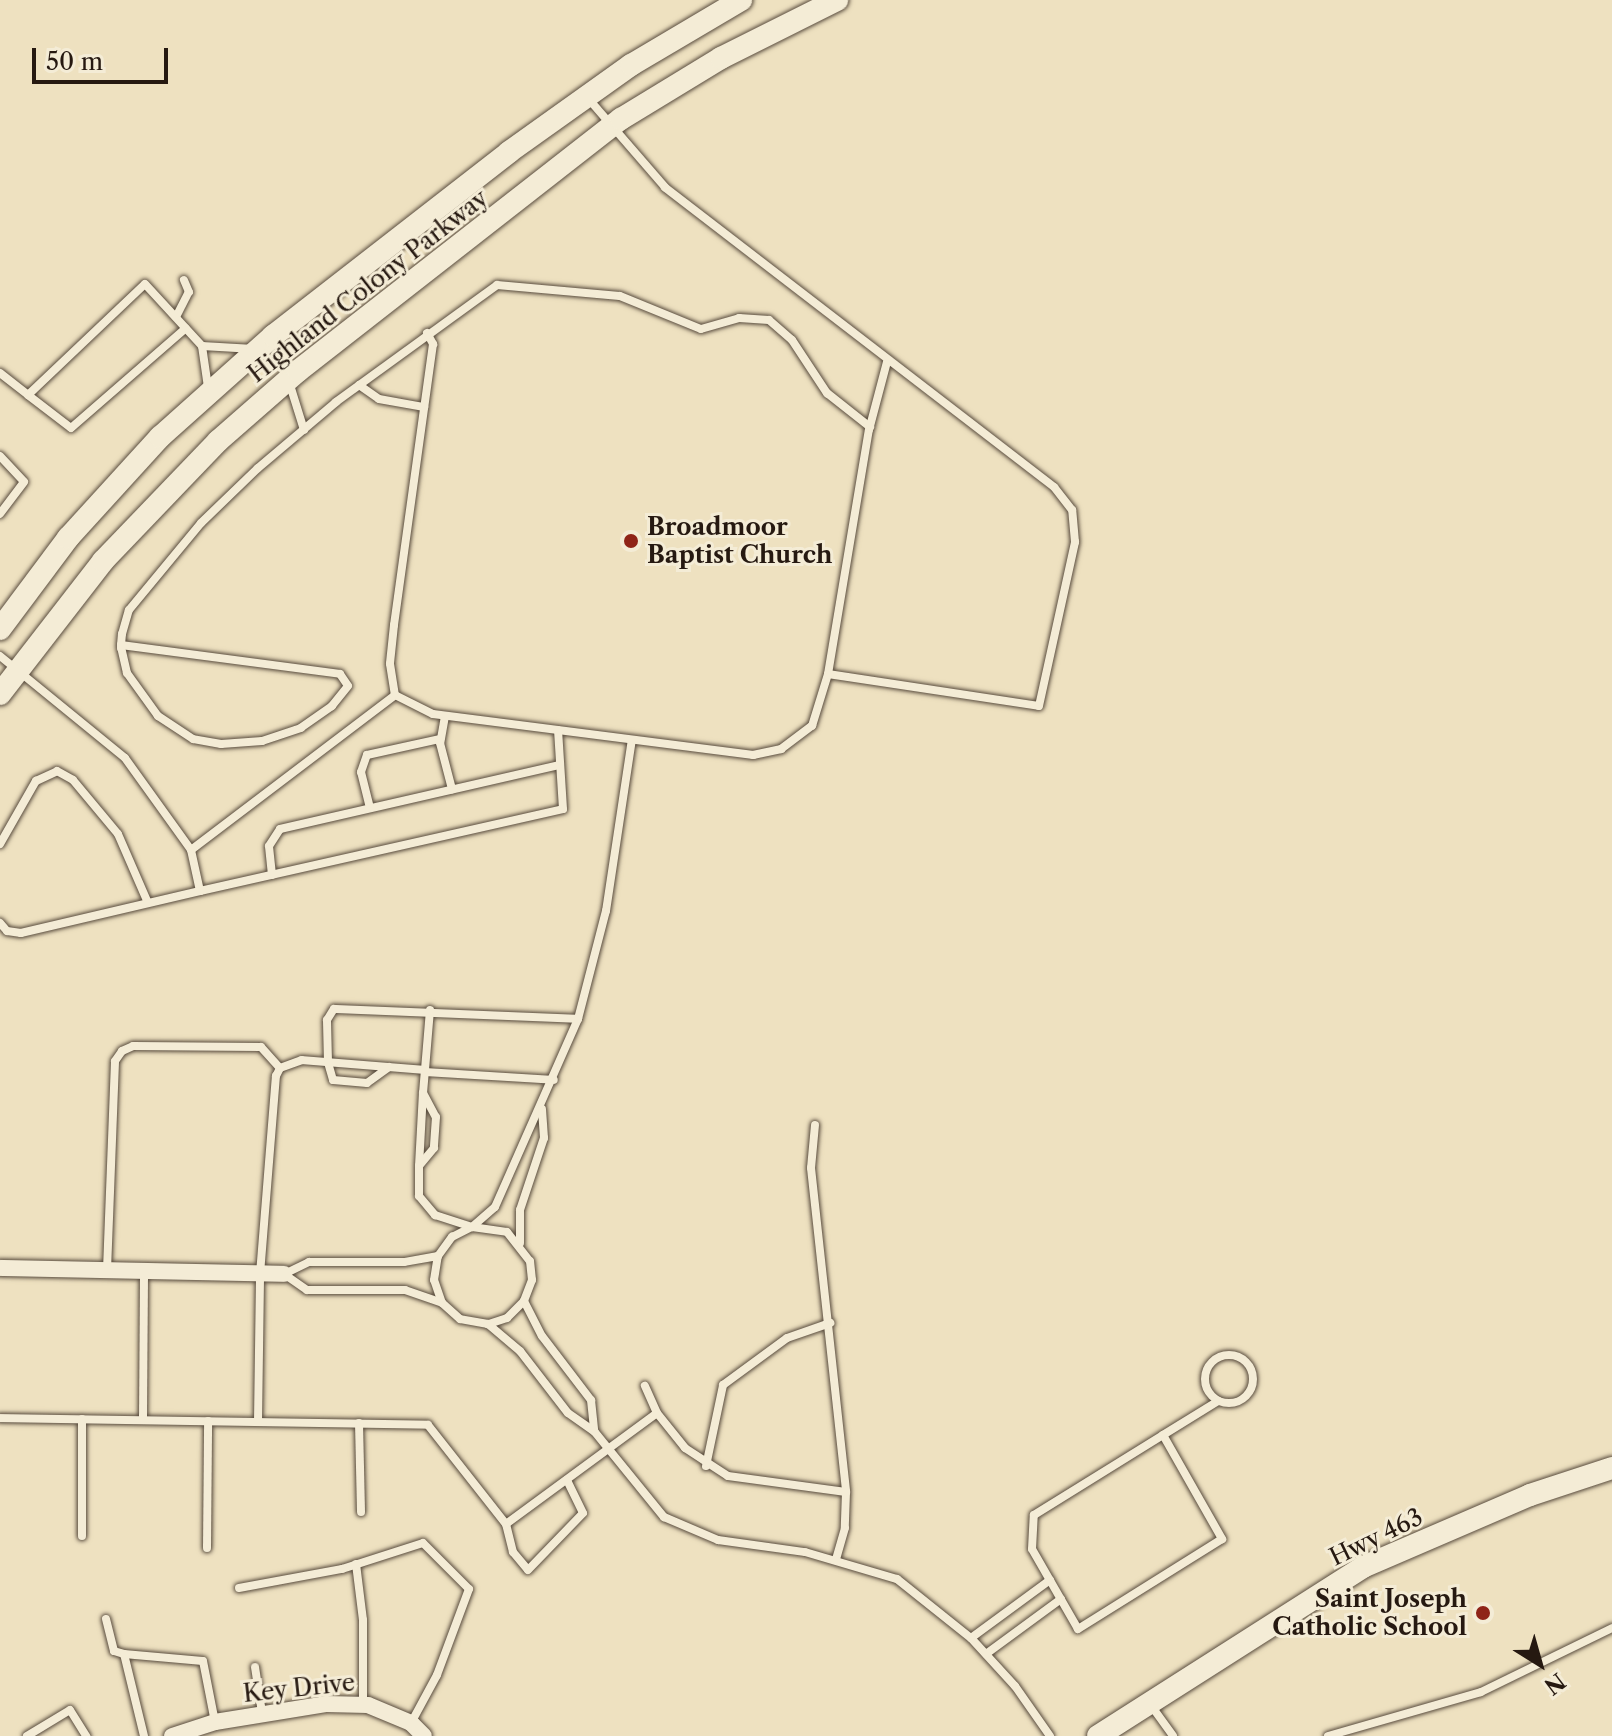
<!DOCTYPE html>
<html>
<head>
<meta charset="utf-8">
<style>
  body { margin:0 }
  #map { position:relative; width:1612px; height:1736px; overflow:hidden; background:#eee1c0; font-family:"Libre Caslon Text",serif }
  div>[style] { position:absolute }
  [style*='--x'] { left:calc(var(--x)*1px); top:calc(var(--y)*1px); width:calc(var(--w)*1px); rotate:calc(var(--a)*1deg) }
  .roads { filter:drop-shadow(0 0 2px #584b3d) drop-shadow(0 0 2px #584b3d) }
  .lane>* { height:8px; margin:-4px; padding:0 4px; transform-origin:4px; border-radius:4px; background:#f4ecd6 }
  .lane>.ring { margin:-4px; padding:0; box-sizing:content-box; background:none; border:8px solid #f4ecd6; border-radius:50% }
  .street>* { height:16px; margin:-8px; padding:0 8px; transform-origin:8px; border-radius:8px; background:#f4ecd6 }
  .secondary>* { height:22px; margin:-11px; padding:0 11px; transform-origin:11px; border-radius:11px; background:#f4ecd6 }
  .dots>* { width:22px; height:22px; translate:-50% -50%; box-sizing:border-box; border:4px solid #f4ecd6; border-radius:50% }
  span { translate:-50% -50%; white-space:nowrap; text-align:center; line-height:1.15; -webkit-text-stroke:6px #f4ecd6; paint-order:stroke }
  .street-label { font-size:24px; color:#261911 }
  .poi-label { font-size:24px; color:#261911; font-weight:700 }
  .left { translate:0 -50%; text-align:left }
  .right { translate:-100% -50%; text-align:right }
  .north { position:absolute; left:1500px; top:1624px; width:80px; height:80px; -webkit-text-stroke:6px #f4ecd6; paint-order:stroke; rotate:143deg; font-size:22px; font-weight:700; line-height:32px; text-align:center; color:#261911 }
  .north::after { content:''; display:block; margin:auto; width:28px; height:36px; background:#261911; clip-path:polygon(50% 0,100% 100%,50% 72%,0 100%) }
  .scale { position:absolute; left:32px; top:48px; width:136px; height:36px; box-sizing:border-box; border:4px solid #261911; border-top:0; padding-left:10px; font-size:24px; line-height:28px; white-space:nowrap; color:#261911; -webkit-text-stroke:6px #f4ecd6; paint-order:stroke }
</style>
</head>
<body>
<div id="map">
  <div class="roads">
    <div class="lane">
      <div style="--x:176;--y:317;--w:28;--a:-63"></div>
      <div style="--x:189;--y:292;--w:13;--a:-113"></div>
      <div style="--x:427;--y:333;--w:13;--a:61"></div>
      <div style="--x:433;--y:344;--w:284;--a:97.9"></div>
      <div style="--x:394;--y:625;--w:39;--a:96"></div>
      <div style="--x:390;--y:664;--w:31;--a:81"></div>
      <div style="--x:395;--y:695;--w:42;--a:26.6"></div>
      <div style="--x:433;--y:714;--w:323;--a:7.3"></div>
      <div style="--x:753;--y:755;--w:29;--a:-12"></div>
      <div style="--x:781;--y:749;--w:39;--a:-37"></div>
      <div style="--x:812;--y:726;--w:54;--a:-72.9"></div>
      <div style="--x:828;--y:674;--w:213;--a:8.6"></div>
      <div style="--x:1039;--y:706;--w:168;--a:-77.6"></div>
      <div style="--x:1075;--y:542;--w:32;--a:-95"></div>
      <div style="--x:1072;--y:510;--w:29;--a:-128"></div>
      <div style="--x:1054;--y:487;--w:491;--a:-142.4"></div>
      <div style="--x:665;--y:187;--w:119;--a:-130.9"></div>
      <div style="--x:202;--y:346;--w:52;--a:3.3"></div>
      <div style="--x:0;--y:373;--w:36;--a:38"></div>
      <div style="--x:28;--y:395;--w:161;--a:-43.5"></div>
      <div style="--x:145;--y:284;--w:84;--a:47.4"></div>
      <div style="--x:202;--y:346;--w:41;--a:81.7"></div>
      <div style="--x:290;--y:385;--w:47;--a:72.7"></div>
      <div style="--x:359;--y:385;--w:24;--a:35"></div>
      <div style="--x:379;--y:399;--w:46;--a:10.1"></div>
      <div style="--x:28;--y:395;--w:54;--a:37.5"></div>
      <div style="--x:71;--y:428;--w:152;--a:-41"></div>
      <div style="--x:0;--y:456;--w:35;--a:47"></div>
      <div style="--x:24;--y:482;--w:40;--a:127"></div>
      <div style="--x:121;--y:645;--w:221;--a:7.5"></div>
      <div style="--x:340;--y:674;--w:14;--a:56"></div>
      <div style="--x:348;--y:686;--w:26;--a:129"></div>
      <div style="--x:332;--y:706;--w:38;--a:145"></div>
      <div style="--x:301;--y:728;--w:41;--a:161.6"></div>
      <div style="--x:262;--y:741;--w:41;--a:175.8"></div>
      <div style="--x:221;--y:744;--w:28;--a:-170"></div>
      <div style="--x:193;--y:739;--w:42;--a:-146.7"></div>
      <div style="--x:158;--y:716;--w:53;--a:-125.8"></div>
      <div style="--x:127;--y:673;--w:26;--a:-103"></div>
      <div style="--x:121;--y:648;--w:3;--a:-90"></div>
      <div style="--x:121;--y:645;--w:11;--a:-85"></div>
      <div style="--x:122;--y:634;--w:25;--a:-74"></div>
      <div style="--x:129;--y:610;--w:113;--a:-50.4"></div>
      <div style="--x:201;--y:523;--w:79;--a:-44"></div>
      <div style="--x:258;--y:468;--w:102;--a:-40.2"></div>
      <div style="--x:336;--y:402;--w:199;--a:-36"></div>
      <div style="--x:497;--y:285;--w:123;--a:5.1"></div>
      <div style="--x:620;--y:296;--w:87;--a:22.2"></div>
      <div style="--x:701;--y:329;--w:40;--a:-16"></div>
      <div style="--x:739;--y:318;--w:30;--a:4"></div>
      <div style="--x:769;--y:320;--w:30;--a:41"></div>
      <div style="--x:792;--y:340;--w:64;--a:56.6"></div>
      <div style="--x:827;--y:393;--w:55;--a:38.3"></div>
      <div style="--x:0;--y:656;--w:161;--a:39.2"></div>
      <div style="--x:125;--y:758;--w:113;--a:54.3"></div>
      <div style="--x:191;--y:850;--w:42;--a:77.6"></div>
      <div style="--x:200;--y:891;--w:184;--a:166.8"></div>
      <div style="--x:21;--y:933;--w:14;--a:-172"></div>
      <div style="--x:7;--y:931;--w:11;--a:-131"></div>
      <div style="--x:828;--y:674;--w:247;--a:-80.5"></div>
      <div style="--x:869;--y:430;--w:70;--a:-75.2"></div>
      <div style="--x:445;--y:716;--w:27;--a:100"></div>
      <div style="--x:440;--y:743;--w:48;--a:75.4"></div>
      <div style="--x:370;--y:808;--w:37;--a:-104"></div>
      <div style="--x:361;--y:772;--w:18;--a:-71"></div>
      <div style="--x:367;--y:755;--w:75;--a:-12.4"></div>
      <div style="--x:0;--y:844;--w:73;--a:-60.3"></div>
      <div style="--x:36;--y:781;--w:23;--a:-25"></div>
      <div style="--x:57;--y:771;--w:18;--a:29"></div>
      <div style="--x:73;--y:780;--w:70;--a:50.2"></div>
      <div style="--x:118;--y:834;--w:75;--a:66.5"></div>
      <div style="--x:191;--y:850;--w:256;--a:-37.2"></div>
      <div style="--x:272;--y:875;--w:29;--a:-96"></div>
      <div style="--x:269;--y:846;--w:20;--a:-57"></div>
      <div style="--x:280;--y:829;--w:286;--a:-12.9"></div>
      <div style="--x:200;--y:891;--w:372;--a:-12.7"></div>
      <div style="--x:563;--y:809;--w:79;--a:-93.6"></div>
      <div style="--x:430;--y:1010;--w:83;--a:94.8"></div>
      <div style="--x:423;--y:1093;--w:27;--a:62"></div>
      <div style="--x:436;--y:1117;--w:31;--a:94"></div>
      <div style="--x:434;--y:1148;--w:23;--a:130"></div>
      <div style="--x:419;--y:1166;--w:30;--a:90"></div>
      <div style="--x:419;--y:1196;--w:25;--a:50"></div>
      <div style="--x:435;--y:1215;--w:39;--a:18"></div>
      <div style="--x:472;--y:1227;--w:35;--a:8"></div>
      <div style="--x:507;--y:1232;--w:37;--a:52"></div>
      <div style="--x:530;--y:1261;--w:19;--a:84"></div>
      <div style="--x:532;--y:1280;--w:22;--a:111"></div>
      <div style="--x:524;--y:1301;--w:24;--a:135"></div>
      <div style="--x:507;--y:1318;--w:20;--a:162"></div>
      <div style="--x:488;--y:1324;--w:28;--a:-170"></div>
      <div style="--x:460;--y:1319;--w:24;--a:-138"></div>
      <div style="--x:442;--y:1303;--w:24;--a:-109"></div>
      <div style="--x:434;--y:1280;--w:24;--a:-81"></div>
      <div style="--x:438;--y:1256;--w:24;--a:-54"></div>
      <div style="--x:452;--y:1237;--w:22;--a:-27"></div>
      <div style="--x:472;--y:1227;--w:30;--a:-41"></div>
      <div style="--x:495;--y:1207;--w:206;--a:-66.2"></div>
      <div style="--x:578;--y:1019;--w:112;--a:-75.5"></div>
      <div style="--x:606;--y:911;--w:173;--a:-81.4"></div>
      <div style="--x:389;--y:1067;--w:27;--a:144"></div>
      <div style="--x:367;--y:1083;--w:34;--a:-175"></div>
      <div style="--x:333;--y:1080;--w:19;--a:-106"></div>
      <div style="--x:328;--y:1062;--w:42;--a:-91.4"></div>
      <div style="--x:327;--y:1020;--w:13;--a:-58"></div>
      <div style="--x:334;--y:1009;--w:244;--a:2.3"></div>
      <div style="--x:425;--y:1072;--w:129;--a:3.5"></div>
      <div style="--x:815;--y:1125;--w:43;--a:95.3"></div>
      <div style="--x:811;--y:1168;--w:326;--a:83.8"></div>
      <div style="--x:846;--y:1492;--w:36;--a:92"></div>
      <div style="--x:845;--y:1528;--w:33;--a:106"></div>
      <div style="--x:419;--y:1166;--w:73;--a:-86.9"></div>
      <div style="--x:520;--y:1243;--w:33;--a:-90"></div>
      <div style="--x:520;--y:1210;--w:76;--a:-71.6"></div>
      <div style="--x:544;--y:1138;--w:29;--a:-94"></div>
      <div style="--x:438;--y:1256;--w:35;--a:170"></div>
      <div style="--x:404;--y:1262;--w:95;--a:180"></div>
      <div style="--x:309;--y:1262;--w:28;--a:154"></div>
      <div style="--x:284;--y:1274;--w:28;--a:35"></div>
      <div style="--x:307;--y:1290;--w:98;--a:0"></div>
      <div style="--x:405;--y:1290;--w:39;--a:19"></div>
      <div style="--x:107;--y:1270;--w:209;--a:-87.8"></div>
      <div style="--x:115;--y:1061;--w:12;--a:-55"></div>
      <div style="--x:122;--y:1051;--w:12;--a:-24"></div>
      <div style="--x:133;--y:1046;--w:128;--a:0.4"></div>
      <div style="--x:261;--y:1047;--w:28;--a:48"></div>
      <div style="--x:524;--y:1301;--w:39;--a:63"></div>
      <div style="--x:542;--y:1336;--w:81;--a:52.6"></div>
      <div style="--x:591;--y:1400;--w:31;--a:84"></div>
      <div style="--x:488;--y:1324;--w:42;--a:40.2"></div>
      <div style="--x:520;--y:1351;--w:78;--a:52.3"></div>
      <div style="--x:568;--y:1413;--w:32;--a:35"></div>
      <div style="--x:594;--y:1431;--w:111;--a:50.9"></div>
      <div style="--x:664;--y:1517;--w:59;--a:23.1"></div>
      <div style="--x:718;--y:1540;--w:88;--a:7.9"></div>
      <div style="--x:805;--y:1552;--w:96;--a:16.4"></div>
      <div style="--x:897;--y:1579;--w:95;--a:38.6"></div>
      <div style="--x:971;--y:1638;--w:65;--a:47.5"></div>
      <div style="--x:1015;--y:1686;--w:61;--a:55"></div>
      <div class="ring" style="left:1205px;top:1355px;width:40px;height:40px"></div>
      <div style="--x:657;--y:1413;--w:45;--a:51.3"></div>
      <div style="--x:685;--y:1448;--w:51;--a:33.1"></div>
      <div style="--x:728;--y:1476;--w:119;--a:7.7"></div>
      <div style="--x:0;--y:1418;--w:428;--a:0.9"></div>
      <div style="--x:428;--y:1425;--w:126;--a:51.8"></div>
      <div style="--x:506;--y:1524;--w:187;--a:-36.3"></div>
      <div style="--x:657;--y:1413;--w:30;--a:-114"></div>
      <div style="--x:82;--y:1419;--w:117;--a:90"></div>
      <div style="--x:143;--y:1420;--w:149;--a:-89.6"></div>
      <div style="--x:258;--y:1422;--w:148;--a:-89.2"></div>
      <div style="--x:260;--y:1274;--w:199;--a:-85.4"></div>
      <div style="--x:276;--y:1076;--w:9;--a:-63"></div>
      <div style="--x:280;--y:1068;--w:23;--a:-20"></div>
      <div style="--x:302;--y:1060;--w:123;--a:4.6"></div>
      <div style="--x:359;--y:1423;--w:89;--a:88.7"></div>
      <div style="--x:1163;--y:1435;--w:120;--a:60.4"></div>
      <div style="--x:1222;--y:1539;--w:170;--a:148"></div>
      <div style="--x:1078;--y:1629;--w:92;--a:-119.9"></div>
      <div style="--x:1032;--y:1549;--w:34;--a:-87"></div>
      <div style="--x:1034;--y:1515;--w:152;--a:-31.8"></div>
      <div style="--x:1163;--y:1435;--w:65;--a:-31.7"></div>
      <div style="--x:706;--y:1466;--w:83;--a:-78.1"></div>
      <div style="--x:723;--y:1385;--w:79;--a:-36.3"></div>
      <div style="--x:787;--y:1338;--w:46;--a:-19.2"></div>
      <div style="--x:506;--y:1524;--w:29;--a:76"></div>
      <div style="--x:513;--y:1552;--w:23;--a:50"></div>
      <div style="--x:528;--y:1570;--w:79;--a:-46"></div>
      <div style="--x:583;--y:1513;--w:37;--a:-116"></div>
      <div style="--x:207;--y:1548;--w:127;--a:-89.5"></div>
      <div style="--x:356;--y:1564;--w:56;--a:82.9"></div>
      <div style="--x:363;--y:1620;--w:85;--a:90"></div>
      <div style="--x:239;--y:1588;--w:105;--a:-10.5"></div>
      <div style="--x:342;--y:1569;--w:85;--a:-17.8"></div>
      <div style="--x:423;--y:1543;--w:65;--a:45"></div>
      <div style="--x:469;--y:1589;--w:92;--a:110.4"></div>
      <div style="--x:437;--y:1675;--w:55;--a:118.4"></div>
      <div style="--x:106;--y:1619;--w:33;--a:76"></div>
      <div style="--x:114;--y:1651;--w:10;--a:17"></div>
      <div style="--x:971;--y:1638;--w:98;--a:-36.3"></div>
      <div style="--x:986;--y:1654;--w:93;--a:-36.3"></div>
      <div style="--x:255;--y:1667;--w:47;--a:81.3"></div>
      <div style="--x:1150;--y:1704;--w:39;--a:54"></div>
      <div style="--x:27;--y:1736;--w:50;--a:-31.2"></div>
      <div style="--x:70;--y:1710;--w:31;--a:58"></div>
      <div style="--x:144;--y:1736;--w:84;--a:-103.7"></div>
      <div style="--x:124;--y:1654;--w:79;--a:5.1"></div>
      <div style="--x:203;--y:1661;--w:62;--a:78.9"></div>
      <div style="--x:1328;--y:1736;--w:159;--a:-16"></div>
      <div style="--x:1481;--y:1692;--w:146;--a:-26"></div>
    </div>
    <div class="street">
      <div style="--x:0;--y:1268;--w:284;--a:1.2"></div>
      <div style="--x:172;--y:1736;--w:45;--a:-18"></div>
      <div style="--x:215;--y:1722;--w:112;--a:-9.2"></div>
      <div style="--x:326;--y:1704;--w:42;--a:1.4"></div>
      <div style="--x:368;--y:1705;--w:47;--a:22.7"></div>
      <div style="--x:411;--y:1723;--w:18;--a:45"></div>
    </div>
    <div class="secondary">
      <div style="--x:0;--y:629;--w:114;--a:-53.2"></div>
      <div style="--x:68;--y:538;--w:137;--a:-47.7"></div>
      <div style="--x:160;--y:437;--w:152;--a:-41.8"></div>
      <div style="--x:273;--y:336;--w:299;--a:-37.9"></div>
      <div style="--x:509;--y:152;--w:150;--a:-35.5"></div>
      <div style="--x:631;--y:65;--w:128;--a:-30.6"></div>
      <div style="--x:0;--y:694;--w:168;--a:-52.2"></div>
      <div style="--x:103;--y:561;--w:166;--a:-46.2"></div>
      <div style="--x:218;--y:441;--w:106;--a:-41.2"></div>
      <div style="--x:298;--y:371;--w:410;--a:-38"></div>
      <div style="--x:621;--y:119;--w:117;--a:-31.4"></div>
      <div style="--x:721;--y:58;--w:130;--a:-26.6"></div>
      <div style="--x:1098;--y:1736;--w:314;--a:-32.5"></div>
      <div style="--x:1363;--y:1567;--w:182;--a:-23.3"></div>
      <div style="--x:1530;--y:1495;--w:86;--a:-18.2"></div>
    </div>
  </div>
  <div class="dots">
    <div style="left:631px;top:541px;background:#8f2418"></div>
    <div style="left:1483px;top:1613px;background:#8f2418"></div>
  </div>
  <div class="street-label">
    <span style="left:368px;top:286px;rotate:-38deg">Highland Colony Parkway</span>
    <span style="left:1376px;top:1537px;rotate:-26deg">Hwy 463</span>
    <span style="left:299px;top:1688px;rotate:-6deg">Key Drive</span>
  </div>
  <div class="poi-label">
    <span class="left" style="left:647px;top:541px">Broadmoor<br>Baptist Church</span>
    <span class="right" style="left:1467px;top:1613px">Saint Joseph<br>Catholic School</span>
  </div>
  <div class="north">N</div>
  <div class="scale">50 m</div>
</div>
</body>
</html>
